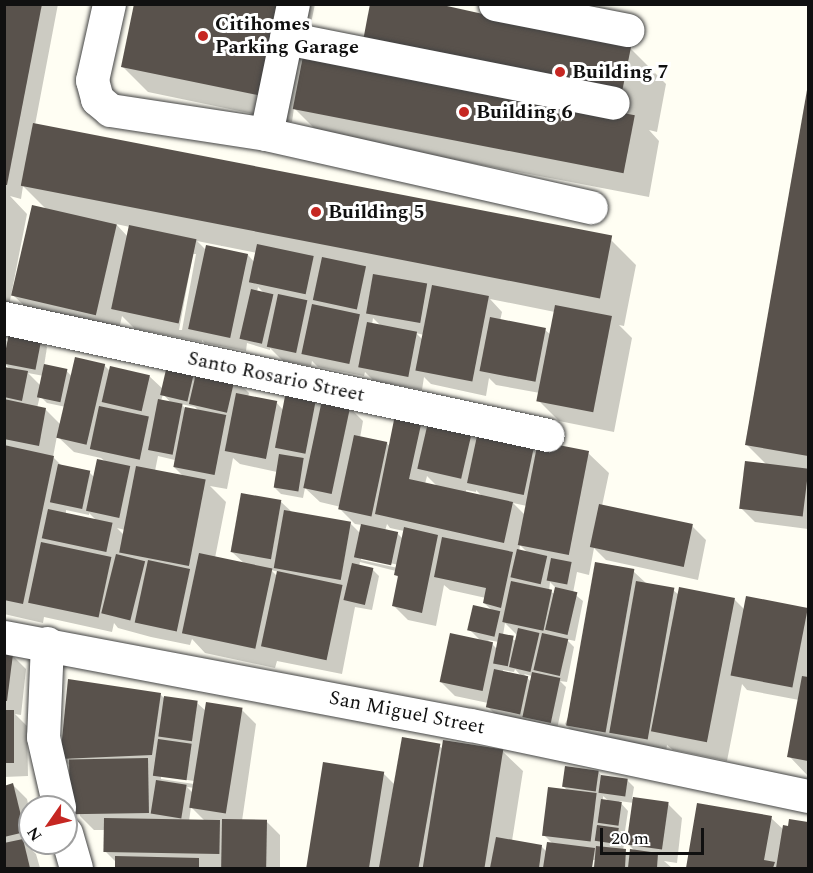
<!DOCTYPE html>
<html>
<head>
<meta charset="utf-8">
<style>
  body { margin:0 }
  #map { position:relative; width:813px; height:873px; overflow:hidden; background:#fffef3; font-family:Spectral,serif }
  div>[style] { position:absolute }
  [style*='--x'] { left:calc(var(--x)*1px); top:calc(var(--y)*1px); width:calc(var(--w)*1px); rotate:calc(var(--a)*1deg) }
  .shadow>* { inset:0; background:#0003 }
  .building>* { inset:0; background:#59524c; transform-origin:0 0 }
  .roads { filter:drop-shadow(0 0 2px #434343) drop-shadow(0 0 2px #434343) }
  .minor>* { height:33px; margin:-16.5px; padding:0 16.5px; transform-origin:16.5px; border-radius:16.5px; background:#fff }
  .dots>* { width:16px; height:16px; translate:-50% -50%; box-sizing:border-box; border:3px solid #fff; border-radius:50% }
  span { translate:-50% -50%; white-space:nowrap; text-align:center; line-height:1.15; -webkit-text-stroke:6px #fff; paint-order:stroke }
  .poi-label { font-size:20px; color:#101010; font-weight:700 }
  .left { translate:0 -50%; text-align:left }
  .street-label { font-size:20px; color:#101010 }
  .frame { position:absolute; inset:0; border:6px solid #101010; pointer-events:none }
  .north { position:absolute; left:18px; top:795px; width:60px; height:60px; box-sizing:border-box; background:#fff; border:2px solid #9f9f9f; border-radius:50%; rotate:236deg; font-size:16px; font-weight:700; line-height:24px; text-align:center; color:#101010 }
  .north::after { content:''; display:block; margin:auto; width:21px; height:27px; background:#c62722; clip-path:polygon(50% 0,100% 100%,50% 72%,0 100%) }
  .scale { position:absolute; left:600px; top:828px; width:104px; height:27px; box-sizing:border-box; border:3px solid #101010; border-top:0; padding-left:8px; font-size:18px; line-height:21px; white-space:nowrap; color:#101010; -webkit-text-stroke:4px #fff; paint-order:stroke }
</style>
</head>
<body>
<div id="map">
  <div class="shadow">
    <div style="clip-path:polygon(evenodd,4px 4px,58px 4px,35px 125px,611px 240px,636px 265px,624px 326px,619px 325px,632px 338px,614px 432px,559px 421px,539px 401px,540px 393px,496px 385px,489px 378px,486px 396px,431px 384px,424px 377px,422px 390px,374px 381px,365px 372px,364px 376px,318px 367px,312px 361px,311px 366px,283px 361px,270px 348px,270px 350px,247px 343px,246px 351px,205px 343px,202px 340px,202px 342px,135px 329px,122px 316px,118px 334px,35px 316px,14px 296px,47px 210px,23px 186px,21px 199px,10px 196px,27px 214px,7px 316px,4px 315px,4px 4px,116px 224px,130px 227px,128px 237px,116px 224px,4px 4px,197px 241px,257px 253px,255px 263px,248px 255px,206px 250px,197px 241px,4px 4px,193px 254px,196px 254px,182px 330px,179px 330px,193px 254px,4px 4px,258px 287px,265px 294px,257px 292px,258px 287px,4px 4px,490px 299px,555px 312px,551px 335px,545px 330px,500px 321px,502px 312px,490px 299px,4px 4px,373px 318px,381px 326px,372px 325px,373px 318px,4px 4px,416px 333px,424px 335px,423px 340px,416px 333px)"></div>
    <div style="clip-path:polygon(135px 4px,315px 4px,305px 53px,630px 48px,666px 84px,657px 132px,649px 130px,659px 141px,649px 197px,320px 134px,294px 108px,292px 122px,148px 92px,123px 67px)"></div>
    <div style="clip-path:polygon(808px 92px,808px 529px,755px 522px,741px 508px,767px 465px,747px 445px)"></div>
    <div style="clip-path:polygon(evenodd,4px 338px,8px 342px,40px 341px,47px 347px,44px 366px,66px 370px,72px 377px,104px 365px,110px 371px,149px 376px,164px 390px,170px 363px,235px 379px,249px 393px,248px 397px,276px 402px,283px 410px,288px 387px,349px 407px,363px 421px,360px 438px,387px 443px,390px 447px,421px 421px,428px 429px,430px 420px,533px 449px,537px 453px,588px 453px,609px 473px,602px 506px,692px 526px,706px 540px,698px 580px,606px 560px,594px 548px,589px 575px,577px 572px,573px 593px,583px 601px,575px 641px,566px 639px,574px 647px,567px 682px,560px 681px,566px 687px,557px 729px,502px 721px,488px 707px,488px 703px,455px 696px,441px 682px,481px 641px,470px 630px,493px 611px,484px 603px,486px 598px,450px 590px,444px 585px,436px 626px,408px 620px,394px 606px,399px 578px,395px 574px,396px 571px,360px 562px,359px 566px,372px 569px,379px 576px,372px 610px,355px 607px,342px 674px,277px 661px,275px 668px,205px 653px,192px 639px,190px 645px,151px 637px,118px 628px,114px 623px,112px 632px,44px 617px,43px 623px,4px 614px,4px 368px,10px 369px,4px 363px,4px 338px,28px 373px,44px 376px,42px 387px,28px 373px,4px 338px,163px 394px,172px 404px,161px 401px,163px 394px,4px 338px,40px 396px,47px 403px,66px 407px,62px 426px,45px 409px,37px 408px,40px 396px,4px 338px,181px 404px,195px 407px,199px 411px,185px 408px,181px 404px,4px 338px,57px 436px,74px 452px,101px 458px,106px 462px,94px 477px,89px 472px,62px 466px,53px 457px,57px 436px,4px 338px,158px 456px,175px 460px,174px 467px,184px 477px,155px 471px,158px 456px,4px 338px,233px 458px,240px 464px,277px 472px,274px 487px,281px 494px,303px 498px,305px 488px,320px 502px,341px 507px,341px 510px,355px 524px,362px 525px,360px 533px,350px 523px,293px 513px,280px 501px,232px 552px,246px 565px,215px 558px,226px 502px,210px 486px,227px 489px,233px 458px,4px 338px,427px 476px,437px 486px,425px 484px,427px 476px,4px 338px,466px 490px,476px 492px,476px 490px,483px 497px,466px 493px,466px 490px,4px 338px,513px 503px,527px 506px,525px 515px,513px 503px,4px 338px,66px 510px,89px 515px,89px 513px,97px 521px,66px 514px,66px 510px,4px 338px,387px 524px,390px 528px,404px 531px,403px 539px,397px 533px,385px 531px,387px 524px,4px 338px,117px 528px,125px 530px,124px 535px,117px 528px,4px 338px,520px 545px,529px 554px,519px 552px,520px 545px,4px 338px,361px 557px,399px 565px,398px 568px,361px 560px,361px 557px,4px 338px,271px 570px,279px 572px,278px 577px,271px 570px,4px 338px,550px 582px,556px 588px,555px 594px,549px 591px,550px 582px,4px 338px,505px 623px,518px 636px,517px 641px,503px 635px,505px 623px,4px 338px,488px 640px,499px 642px,497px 649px,488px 640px,4px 338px,515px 669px,522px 677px,503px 673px,503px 670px,514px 672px,515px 669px,4px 338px,524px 674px,532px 676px,531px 682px,524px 674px)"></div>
    <div style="clip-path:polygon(633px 571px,647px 584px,673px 590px,679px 595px,734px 599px,745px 610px,747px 597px,808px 610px,808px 776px,789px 756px,799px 700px,747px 690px,742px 684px,727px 761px,673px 750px,667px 745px,665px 759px,585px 744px,565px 724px)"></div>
    <div style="clip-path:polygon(4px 654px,12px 655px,26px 669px,21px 715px,15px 714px,27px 726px,28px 776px,4px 777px)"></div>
    <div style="clip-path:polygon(evenodd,160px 694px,165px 699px,197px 703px,206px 711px,242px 710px,256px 724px,242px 821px,266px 821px,280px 835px,280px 868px,116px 868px,117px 863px,105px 851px,105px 830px,94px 830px,80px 816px,72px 768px,62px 758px,160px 694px,161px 776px,194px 781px,194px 784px,161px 779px,161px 776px,160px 694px,187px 787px,195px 788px,194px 794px,187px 787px,160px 694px,191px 807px,206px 822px,189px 821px,191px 807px)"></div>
    <div style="clip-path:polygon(evenodd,439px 746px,443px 749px,502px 751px,523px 771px,512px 841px,541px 846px,547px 852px,554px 845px,543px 834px,568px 791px,564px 787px,598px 772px,603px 777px,627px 780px,634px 787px,632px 799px,668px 804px,682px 818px,677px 863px,664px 861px,672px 868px,593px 868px,595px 860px,591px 860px,590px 868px,308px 868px,324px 763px,383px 773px,395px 785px,439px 746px,603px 796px,610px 802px,603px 801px,603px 796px,439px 746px,619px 801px,634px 803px,628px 844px,636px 852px,631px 856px,623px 851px,625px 836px,620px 831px,625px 831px,628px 811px,619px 801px)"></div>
    <div style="clip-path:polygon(13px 785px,27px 799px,30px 813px,30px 843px,37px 843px,38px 846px,30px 848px,36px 854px,40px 868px,4px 868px,4px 787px)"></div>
    <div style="clip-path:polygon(699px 805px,771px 818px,784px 830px,789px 827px,790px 821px,808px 824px,808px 868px,687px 868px)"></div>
  </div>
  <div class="building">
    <div style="clip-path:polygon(4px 4px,42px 4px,7px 185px,4px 185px)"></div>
    <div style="clip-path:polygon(134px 4px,285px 4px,267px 97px,121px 67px)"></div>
    <div style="clip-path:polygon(370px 4px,438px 4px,631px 47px,621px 97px,362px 46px)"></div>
    <div style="left:304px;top:51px;width:337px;height:59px;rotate:11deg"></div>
    <div style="clip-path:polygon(807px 90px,808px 90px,808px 456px,745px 445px)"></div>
    <div style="left:33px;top:123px;width:590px;height:64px;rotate:11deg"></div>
    <div style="left:32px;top:205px;width:87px;height:93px;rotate:13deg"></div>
    <div style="left:129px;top:225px;width:69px;height:86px;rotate:12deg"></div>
    <div style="left:257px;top:244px;width:58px;height:39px;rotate:12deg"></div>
    <div style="left:206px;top:245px;width:43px;height:86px;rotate:12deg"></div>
    <div style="left:322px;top:257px;width:45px;height:44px;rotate:12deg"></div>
    <div style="left:373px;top:274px;width:55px;height:40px;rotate:10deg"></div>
    <div style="left:432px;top:285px;width:58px;height:87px;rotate:11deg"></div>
    <div style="left:251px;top:289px;width:23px;height:51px;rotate:13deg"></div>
    <div style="left:278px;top:294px;width:30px;height:54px;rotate:12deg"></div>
    <div style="left:312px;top:304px;width:49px;height:51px;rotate:12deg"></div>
    <div style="left:555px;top:305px;width:58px;height:98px;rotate:11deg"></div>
    <div style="left:490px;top:317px;width:57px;height:55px;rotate:11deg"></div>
    <div style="left:367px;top:322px;width:51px;height:46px;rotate:11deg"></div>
    <div style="left:9px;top:333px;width:33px;height:31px;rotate:11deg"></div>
    <div style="left:75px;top:357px;width:31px;height:83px;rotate:13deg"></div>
    <div style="left:168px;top:361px;width:28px;height:35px;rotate:13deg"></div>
    <div style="left:44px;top:364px;width:24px;height:34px;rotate:12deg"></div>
    <div style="left:110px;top:366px;width:41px;height:37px;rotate:13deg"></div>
    <div style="clip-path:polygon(4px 367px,28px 371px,22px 401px,4px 397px)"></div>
    <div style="left:197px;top:369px;width:39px;height:36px;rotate:13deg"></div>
    <div style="left:287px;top:386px;width:31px;height:63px;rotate:11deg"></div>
    <div style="left:236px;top:393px;width:42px;height:59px;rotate:11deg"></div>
    <div style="clip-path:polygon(4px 399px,46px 408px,39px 446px,4px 439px)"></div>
    <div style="left:158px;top:399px;width:25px;height:52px;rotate:11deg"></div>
    <div style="left:322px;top:400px;width:29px;height:90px;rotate:12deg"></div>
    <div style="left:99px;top:406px;width:51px;height:44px;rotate:12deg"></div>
    <div style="left:185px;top:407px;width:42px;height:61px;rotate:11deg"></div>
    <div style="clip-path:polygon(395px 415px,422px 420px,409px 479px,513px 502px,504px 543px,375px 514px)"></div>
    <div style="left:429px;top:418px;width:45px;height:52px;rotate:13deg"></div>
    <div style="left:354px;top:435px;width:34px;height:76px;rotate:12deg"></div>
    <div style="left:477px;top:436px;width:58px;height:48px;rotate:12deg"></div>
    <div style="left:538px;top:441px;width:52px;height:106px;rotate:11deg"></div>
    <div style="clip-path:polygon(4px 445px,54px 456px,23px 604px,4px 600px)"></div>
    <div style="left:279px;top:454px;width:25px;height:34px;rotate:9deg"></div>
    <div style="left:97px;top:459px;width:34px;height:53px;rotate:12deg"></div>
    <div style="left:745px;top:461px;width:64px;height:48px;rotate:7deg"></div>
    <div style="left:58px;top:464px;width:33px;height:39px;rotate:12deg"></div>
    <div style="left:136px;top:466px;width:71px;height:88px;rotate:11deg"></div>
    <div style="left:241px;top:493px;width:41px;height:60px;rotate:10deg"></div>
    <div style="left:599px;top:504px;width:96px;height:44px;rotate:12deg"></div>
    <div style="left:48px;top:509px;width:66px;height:30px;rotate:12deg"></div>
    <div style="left:284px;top:510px;width:68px;height:59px;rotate:10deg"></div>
    <div style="left:361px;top:524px;width:38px;height:34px;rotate:12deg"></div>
    <div style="clip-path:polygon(404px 527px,438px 535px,422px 613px,392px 606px,398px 576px,394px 575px)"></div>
    <div style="clip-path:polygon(442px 537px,513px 552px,501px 608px,483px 603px,486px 588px,434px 577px)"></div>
    <div style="left:41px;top:542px;width:72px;height:62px;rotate:12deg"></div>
    <div style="left:517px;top:549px;width:31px;height:29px;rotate:13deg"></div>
    <div style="left:199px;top:553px;width:75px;height:82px;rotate:12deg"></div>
    <div style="left:116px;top:554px;width:30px;height:61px;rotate:14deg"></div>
    <div style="left:551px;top:558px;width:21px;height:23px;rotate:11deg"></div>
    <div style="left:148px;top:560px;width:43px;height:64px;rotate:12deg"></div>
    <div style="left:595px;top:562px;width:40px;height:166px;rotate:10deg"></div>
    <div style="left:352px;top:563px;width:22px;height:38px;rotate:13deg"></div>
    <div style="left:277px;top:571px;width:67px;height:77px;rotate:12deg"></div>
    <div style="left:511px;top:581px;width:42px;height:42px;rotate:12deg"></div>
    <div style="left:636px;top:581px;width:39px;height:154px;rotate:10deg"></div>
    <div style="left:555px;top:587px;width:23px;height:44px;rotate:13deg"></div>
    <div style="left:679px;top:587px;width:57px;height:147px;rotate:11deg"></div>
    <div style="left:746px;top:596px;width:63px;height:81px;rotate:11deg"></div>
    <div style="left:473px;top:605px;width:28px;height:26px;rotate:13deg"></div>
    <div style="left:518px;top:628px;width:22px;height:40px;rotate:13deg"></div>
    <div style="left:450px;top:633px;width:44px;height:50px;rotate:12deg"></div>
    <div style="left:499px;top:633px;width:15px;height:31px;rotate:11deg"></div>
    <div style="left:542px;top:633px;width:27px;height:38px;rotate:13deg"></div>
    <div style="clip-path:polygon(4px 653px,13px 654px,7px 701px,4px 701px)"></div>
    <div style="left:494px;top:669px;width:35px;height:39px;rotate:12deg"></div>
    <div style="left:532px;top:672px;width:29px;height:46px;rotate:12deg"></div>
    <div style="clip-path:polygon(802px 676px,808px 677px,808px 761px,787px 757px)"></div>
    <div style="clip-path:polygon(68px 679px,161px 693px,152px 755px,60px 759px)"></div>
    <div style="left:164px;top:696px;width:34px;height:41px;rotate:8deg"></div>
    <div style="left:206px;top:702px;width:37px;height:107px;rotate:9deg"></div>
    <div style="left:4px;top:710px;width:10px;height:53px"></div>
    <div style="left:402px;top:737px;width:39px;height:133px;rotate:10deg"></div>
    <div style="left:158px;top:739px;width:34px;height:37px;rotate:8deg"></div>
    <div style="left:443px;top:740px;width:61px;height:129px;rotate:9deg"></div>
    <div style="left:148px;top:758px;width:55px;height:79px;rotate:89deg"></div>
    <div style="left:323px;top:762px;width:62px;height:107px;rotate:9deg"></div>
    <div style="left:565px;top:766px;width:34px;height:21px;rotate:8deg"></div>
    <div style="left:601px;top:775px;width:27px;height:18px;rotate:8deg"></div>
    <div style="left:156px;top:780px;width:31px;height:34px;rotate:9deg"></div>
    <div style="clip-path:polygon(13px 783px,25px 832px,4px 837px,4px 786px)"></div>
    <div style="left:548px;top:787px;width:49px;height:49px;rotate:7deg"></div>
    <div style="left:633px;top:797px;width:36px;height:48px;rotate:8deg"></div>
    <div style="left:601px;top:799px;width:21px;height:24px;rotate:8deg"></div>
    <div style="clip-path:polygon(697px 803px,772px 816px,764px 860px,775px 862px,773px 868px,686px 868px)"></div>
    <div style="left:104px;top:818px;width:116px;height:34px;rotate:1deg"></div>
    <div style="left:222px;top:819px;width:45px;height:49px;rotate:1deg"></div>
    <div style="clip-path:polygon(789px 819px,808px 822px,808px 868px,776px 868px,783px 825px,788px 826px)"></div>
    <div style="left:597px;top:825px;width:22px;height:16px;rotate:8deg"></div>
    <div style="clip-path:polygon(496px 837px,542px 845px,539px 868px,490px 868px)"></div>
    <div style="clip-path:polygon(23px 839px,30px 868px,4px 868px,4px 843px)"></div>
    <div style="clip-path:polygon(547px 842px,595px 848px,592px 868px,543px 868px)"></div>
    <div style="clip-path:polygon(596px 846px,626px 849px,625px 868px,594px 868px)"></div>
    <div style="clip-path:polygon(630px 849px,658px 853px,657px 868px,628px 868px)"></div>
    <div style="clip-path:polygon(115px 856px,199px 858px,199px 868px,115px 868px)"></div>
  </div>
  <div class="roads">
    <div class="minor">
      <div style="--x:109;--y:4;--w:78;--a:102.6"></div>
      <div style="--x:92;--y:80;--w:20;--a:75"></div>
      <div style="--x:97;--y:99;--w:17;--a:40"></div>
      <div style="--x:110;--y:110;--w:158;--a:8.7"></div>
      <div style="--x:266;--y:134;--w:333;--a:12.7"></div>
      <div style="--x:495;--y:4;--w:135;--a:11.1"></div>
      <div style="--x:286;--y:38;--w:333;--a:11.2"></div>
      <div style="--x:266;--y:134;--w:133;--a:-78.3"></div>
      <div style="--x:4;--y:318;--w:556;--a:12.14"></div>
      <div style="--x:4;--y:637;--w:475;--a:10.7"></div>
      <div style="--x:471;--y:725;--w:344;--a:11.9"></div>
      <div style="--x:47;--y:643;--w:94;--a:92.4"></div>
      <div style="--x:43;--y:737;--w:72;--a:77.1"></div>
      <div style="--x:66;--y:833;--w:36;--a:74"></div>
    </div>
  </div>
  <div class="dots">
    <div style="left:203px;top:36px;background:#c62722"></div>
    <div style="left:560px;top:72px;background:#c62722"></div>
    <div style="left:464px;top:112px;background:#c62722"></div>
    <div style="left:316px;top:212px;background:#c62722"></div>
  </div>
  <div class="poi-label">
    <span class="left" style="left:215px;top:36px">Citihomes<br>Parking Garage</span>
    <span class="left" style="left:572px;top:72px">Building 7</span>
    <span class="left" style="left:476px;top:112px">Building 6</span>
    <span class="left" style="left:328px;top:212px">Building 5</span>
  </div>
  <div class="street-label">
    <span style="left:276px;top:377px;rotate:12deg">Santo Rosario Street</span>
    <span style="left:407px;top:713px;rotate:11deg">San Miguel Street</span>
  </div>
  <div class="frame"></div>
  <div class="north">N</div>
  <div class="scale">20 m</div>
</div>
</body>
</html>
